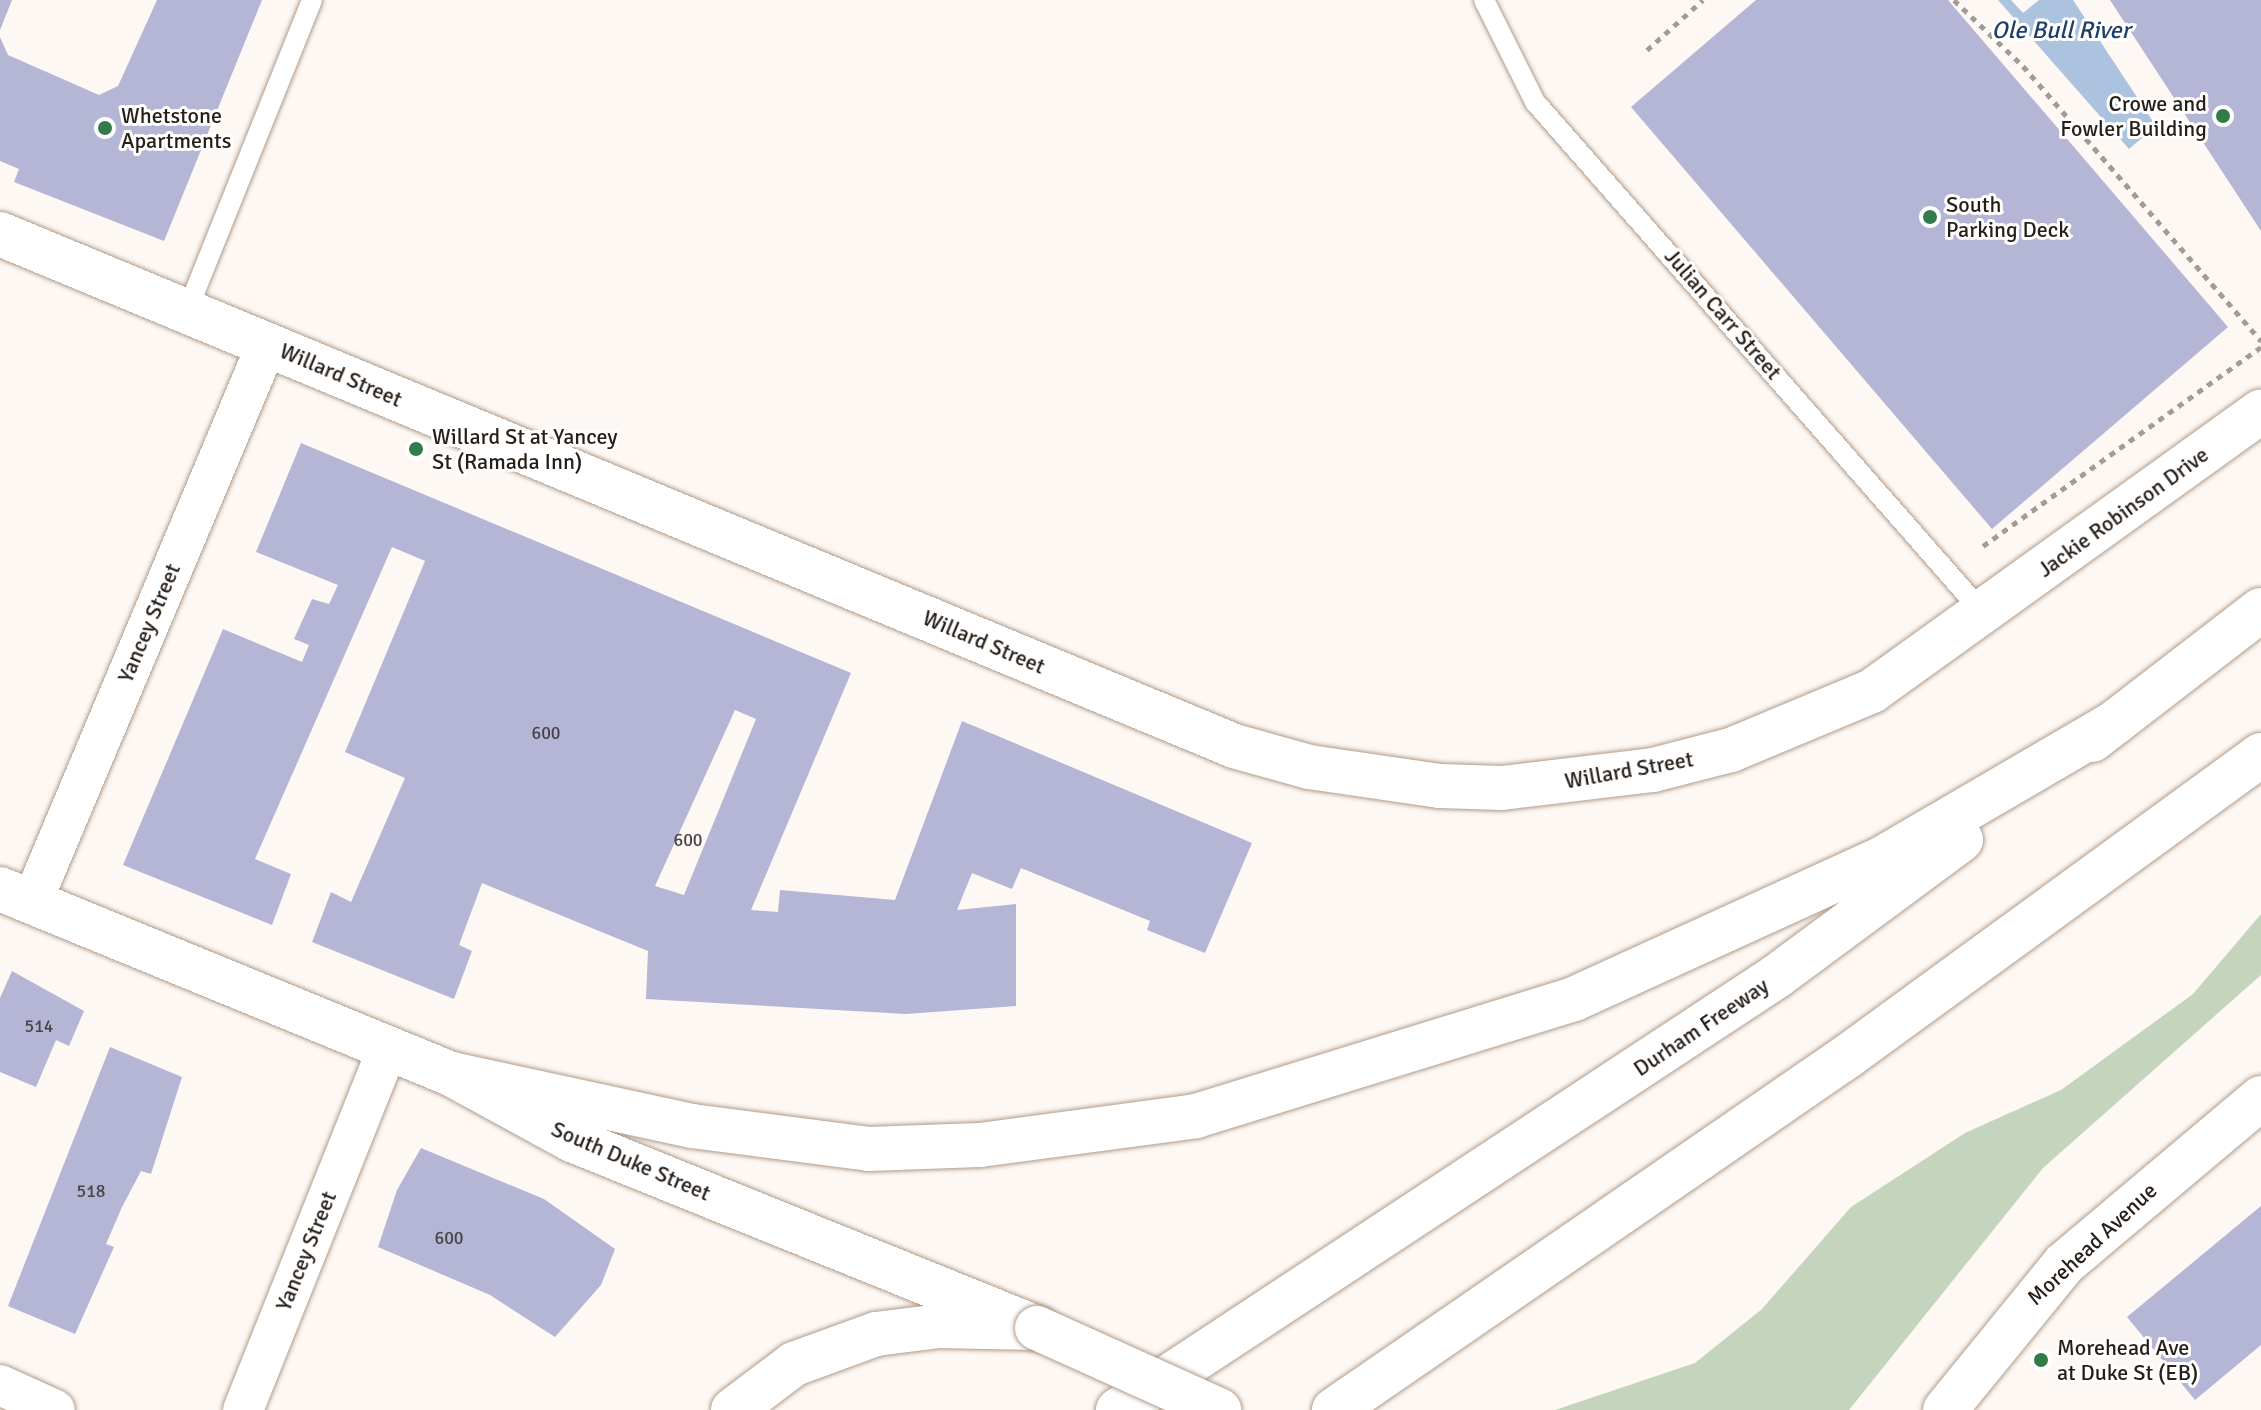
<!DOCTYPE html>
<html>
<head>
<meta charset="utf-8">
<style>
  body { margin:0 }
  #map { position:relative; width:2261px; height:1410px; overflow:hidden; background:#fdf8f4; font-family:Signika,sans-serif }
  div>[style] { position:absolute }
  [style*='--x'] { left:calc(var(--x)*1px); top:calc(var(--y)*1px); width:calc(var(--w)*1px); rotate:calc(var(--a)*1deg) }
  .green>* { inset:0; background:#c5d4bc }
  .water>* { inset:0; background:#acc3df }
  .building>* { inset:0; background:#b5b5d6 }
  .path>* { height:5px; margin-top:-2.5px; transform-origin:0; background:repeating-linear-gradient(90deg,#a29c97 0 6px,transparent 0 12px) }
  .roads { filter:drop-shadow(0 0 2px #b19b8a) drop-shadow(0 0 2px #b19b8a) }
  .lane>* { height:20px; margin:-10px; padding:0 10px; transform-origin:10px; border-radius:10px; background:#fff }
  .street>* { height:40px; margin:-20px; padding:0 20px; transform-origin:20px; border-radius:20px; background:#fff }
  .secondary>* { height:44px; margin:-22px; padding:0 22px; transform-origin:22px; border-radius:22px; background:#fff }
  .highway>* { height:44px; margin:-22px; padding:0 22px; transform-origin:22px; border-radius:22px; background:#fff }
  .bridges { filter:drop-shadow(0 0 2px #b19b8a) drop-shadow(0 0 2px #b19b8a) }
  .secondary-bridge>* { height:44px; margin:-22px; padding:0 22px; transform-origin:22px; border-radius:22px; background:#fff }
  .dots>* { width:22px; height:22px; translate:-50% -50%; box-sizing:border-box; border:4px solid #fff; border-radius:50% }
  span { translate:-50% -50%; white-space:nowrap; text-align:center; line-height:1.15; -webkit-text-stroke:6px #fff; paint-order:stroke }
  .number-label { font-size:18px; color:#4a4447 }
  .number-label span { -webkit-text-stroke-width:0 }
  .poi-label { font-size:22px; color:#261e17 }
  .right { translate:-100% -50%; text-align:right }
  .left { translate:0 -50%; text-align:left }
  .street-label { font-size:22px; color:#261e17 }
  .water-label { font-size:24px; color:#1e3f65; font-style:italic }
</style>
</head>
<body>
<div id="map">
  <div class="green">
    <div style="clip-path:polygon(2261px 914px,2261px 975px,2043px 1168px,1849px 1410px,1555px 1410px,1695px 1363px,1762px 1309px,1851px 1207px,1965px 1133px,2061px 1090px,2193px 994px)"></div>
  </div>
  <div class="water">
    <div style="clip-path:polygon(1998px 0,2011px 0,2023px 13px,2039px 0,2073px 0,2156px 126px,2129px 149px)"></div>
  </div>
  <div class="building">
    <div style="clip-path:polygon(0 0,12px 0,0 30px)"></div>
    <div style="clip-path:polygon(157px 0,262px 0,164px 241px,14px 182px,19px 169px,0 161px,0 37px,8px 55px,99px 95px,118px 86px)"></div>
    <div style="clip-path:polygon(1756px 0,1948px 0,2228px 327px,1992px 529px,1631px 107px)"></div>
    <div style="clip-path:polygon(2110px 0,2261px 0,2261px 231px)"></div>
    <div style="clip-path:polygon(evenodd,301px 443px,851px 673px,751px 910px,778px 912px,780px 890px,895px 900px,962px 721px,1252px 843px,1205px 953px,1147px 930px,1150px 921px,1021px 868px,1012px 889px,972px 873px,957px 910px,1016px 904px,1016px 1006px,906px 1014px,646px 999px,648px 951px,482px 883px,459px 945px,472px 951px,454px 999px,312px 942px,331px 892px,351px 902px,405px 778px,345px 752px,425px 561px,392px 547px,255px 859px,291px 874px,272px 925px,123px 865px,223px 629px,302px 662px,309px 645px,294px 639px,312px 599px,329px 604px,338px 585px,256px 552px,301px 443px,735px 710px,756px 719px,684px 895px,655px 886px,735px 710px)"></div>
    <div style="clip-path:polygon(12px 971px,84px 1011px,69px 1046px,56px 1040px,36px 1087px,0 1072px,0 998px)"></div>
    <div style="clip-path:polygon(110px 1047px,182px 1077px,151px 1174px,141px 1171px,122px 1207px,106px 1244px,114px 1247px,75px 1334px,8px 1306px)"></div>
    <div style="clip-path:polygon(421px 1148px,544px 1199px,615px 1249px,601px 1285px,555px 1337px,490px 1295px,378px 1247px,397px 1190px)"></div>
    <div style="clip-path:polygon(2261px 1206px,2261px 1345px,2195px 1400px,2127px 1317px)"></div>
  </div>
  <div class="path">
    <div style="--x:1954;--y:0;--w:95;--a:43.7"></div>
    <div style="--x:2023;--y:66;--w:364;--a:49.1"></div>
    <div style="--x:1647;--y:50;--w:75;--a:-41.8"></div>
    <div style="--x:1983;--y:546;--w:342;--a:-35.6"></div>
  </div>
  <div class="roads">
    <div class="lane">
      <div style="--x:1484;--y:0;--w:114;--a:63.4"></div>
      <div style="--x:1535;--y:102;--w:681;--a:48.75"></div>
      <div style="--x:187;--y:311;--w:335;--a:-68.1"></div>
    </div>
    <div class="street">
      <div style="--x:32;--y:902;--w:605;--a:-67.16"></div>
      <div style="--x:0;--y:1385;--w:60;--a:24.4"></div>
      <div style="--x:243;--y:1410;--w:390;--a:-68.2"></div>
    </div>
    <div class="secondary">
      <div style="--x:0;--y:234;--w:1336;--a:22.53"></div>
      <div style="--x:1234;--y:746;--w:78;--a:15.6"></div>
      <div style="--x:1309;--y:767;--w:132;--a:8.3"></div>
      <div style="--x:1440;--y:786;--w:62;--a:1.8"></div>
      <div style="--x:1502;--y:788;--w:152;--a:-6.8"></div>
      <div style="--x:1653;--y:770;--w:81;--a:-14.4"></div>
      <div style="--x:1731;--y:750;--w:153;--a:-22.7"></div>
      <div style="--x:1872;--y:691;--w:479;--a:-35.7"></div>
      <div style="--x:0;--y:889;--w:487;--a:22.3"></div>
      <div style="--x:451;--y:1074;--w:138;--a:28.6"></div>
      <div style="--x:572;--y:1140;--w:502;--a:22.01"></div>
      <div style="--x:1945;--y:1410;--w:188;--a:-50.8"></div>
      <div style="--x:2064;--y:1264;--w:258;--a:-40.1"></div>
    </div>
    <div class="highway">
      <div style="--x:2092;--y:740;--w:213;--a:-37.6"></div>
      <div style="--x:451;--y:1074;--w:247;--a:12.2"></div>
      <div style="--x:692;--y:1126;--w:177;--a:7.4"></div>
      <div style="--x:868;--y:1149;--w:112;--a:-2"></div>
      <div style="--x:980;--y:1145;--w:218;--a:-7.6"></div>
      <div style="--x:1196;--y:1116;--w:396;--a:-17.2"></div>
      <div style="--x:1574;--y:999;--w:340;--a:-24.5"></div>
      <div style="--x:1883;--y:858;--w:268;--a:-30.3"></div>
      <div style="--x:733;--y:1410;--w:76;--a:-37"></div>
      <div style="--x:794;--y:1364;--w:87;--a:-20.1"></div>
      <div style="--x:876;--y:1334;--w:64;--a:-7.2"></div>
      <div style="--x:939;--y:1326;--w:98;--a:1.2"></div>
      <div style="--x:1118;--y:1410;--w:789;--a:-33.37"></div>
      <div style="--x:1777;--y:976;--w:229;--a:-36.5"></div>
      <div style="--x:1334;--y:1410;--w:624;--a:-34.56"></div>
      <div style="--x:1848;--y:1056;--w:511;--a:-36.09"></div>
    </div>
  </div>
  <div class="bridges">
    <div class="secondary-bridge">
      <div style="--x:1037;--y:1328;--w:200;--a:24.3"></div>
    </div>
  </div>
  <div class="dots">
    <div style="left:2223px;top:116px;background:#327c49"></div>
    <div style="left:105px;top:128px;background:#327c49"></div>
    <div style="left:1930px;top:217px;background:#327c49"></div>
    <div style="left:416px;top:449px;background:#327c49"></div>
    <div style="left:2041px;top:1360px;background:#327c49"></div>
  </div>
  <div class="number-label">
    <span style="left:546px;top:733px">600</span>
    <span style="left:688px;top:840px">600</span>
    <span style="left:39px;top:1026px">514</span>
    <span style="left:91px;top:1191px">518</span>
    <span style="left:449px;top:1238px">600</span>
  </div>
  <div class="poi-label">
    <span class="right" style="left:2207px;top:116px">Crowe and<br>Fowler Building</span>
    <span class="left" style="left:121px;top:128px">Whetstone<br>Apartments</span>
    <span class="left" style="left:1946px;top:217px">South<br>Parking Deck</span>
    <span class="left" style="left:432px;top:449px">Willard St at Yancey<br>St (Ramada Inn)</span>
    <span class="left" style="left:2057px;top:1360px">Morehead Ave<br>at Duke St (EB)</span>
  </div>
  <div class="street-label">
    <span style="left:1723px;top:314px;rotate:49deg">Julian Carr Street</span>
    <span style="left:341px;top:375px;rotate:23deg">Willard Street</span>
    <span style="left:2123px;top:512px;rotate:-36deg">Jackie Robinson Drive</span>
    <span style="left:149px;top:623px;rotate:-67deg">Yancey Street</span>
    <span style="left:984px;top:642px;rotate:23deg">Willard Street</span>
    <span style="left:1629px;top:770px;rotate:-10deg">Willard Street</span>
    <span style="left:1701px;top:1027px;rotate:-34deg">Durham Freeway</span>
    <span style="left:631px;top:1161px;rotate:23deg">South Duke Street</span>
    <span style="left:2092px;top:1244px;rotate:-43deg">Morehead Avenue</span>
    <span style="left:306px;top:1251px;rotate:-68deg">Yancey Street</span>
  </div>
  <div class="water-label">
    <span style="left:2061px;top:31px">Ole Bull River</span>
  </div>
</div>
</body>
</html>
